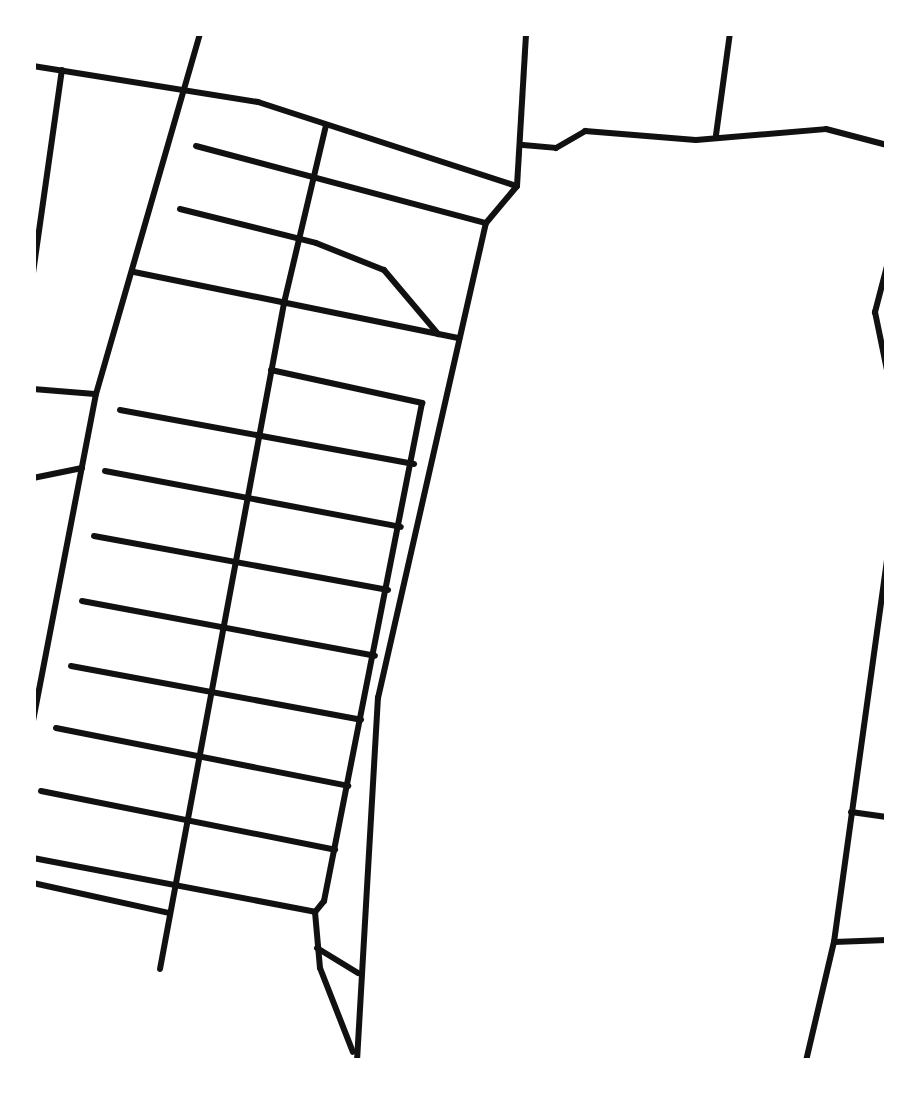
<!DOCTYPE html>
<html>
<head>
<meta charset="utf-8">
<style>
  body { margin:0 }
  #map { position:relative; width:920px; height:1094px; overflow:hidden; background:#fff; font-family:"Exo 2",sans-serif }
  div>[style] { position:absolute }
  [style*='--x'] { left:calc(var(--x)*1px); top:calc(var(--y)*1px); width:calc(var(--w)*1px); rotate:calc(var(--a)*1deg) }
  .minor>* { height:6px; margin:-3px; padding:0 3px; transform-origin:3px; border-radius:3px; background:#111 }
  span { translate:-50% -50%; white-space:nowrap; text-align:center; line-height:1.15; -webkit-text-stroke:9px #fff; paint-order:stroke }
  .frame { position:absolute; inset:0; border:36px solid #fff; pointer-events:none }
</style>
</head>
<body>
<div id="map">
  <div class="minor">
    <div style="--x:33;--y:66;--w:228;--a:9.1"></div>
    <div style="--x:258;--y:102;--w:272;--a:18"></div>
    <div style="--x:716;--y:135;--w:103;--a:-82.2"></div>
    <div style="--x:523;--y:145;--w:33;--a:5"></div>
    <div style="--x:556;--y:148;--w:34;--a:-30"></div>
    <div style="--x:585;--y:131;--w:111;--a:4.6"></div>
    <div style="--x:696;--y:140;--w:130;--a:-4.8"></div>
    <div style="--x:826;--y:129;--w:63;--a:14.7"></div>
    <div style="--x:196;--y:146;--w:300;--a:14.9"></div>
    <div style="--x:180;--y:209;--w:140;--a:14"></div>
    <div style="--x:316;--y:243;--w:73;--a:21.7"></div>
    <div style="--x:384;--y:270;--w:84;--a:49.8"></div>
    <div style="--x:887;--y:266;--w:48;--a:104.6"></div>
    <div style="--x:875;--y:312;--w:59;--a:78.3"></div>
    <div style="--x:134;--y:272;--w:332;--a:11.5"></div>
    <div style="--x:33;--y:273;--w:205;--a:-81.9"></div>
    <div style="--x:271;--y:370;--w:155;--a:12.3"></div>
    <div style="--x:422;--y:403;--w:508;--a:101.13"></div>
    <div style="--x:324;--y:901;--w:14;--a:129"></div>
    <div style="--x:315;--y:912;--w:56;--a:84.9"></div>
    <div style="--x:320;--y:968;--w:90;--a:68.6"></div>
    <div style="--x:33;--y:389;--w:62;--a:4.6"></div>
    <div style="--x:120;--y:410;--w:299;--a:10.4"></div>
    <div style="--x:105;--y:471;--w:301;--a:10.7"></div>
    <div style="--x:33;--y:478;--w:50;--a:-11.5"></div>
    <div style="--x:94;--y:536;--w:299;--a:10.4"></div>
    <div style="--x:82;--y:601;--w:298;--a:10.6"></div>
    <div style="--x:71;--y:666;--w:295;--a:10.5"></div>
    <div style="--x:33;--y:721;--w:333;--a:-79.1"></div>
    <div style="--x:96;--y:394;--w:376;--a:-73.9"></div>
    <div style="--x:56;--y:728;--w:298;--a:11.2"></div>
    <div style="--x:41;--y:791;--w:300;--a:11.3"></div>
    <div style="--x:851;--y:812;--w:36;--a:8"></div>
    <div style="--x:33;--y:858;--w:287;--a:10.8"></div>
    <div style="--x:33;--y:883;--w:140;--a:12.4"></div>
    <div style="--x:834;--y:942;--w:53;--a:-2.2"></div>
    <div style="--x:317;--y:948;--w:48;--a:31.4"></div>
    <div style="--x:160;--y:969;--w:677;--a:-79.45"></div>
    <div style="--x:284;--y:303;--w:182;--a:-76.7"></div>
    <div style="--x:357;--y:1061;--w:364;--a:-86.7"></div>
    <div style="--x:378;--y:698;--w:487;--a:-77.2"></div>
    <div style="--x:486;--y:223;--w:48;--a:-50"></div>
    <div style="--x:517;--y:186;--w:153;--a:-86.6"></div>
    <div style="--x:806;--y:1061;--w:122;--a:-76.8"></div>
    <div style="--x:834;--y:942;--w:385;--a:-82.1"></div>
  </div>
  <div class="frame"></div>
</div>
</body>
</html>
